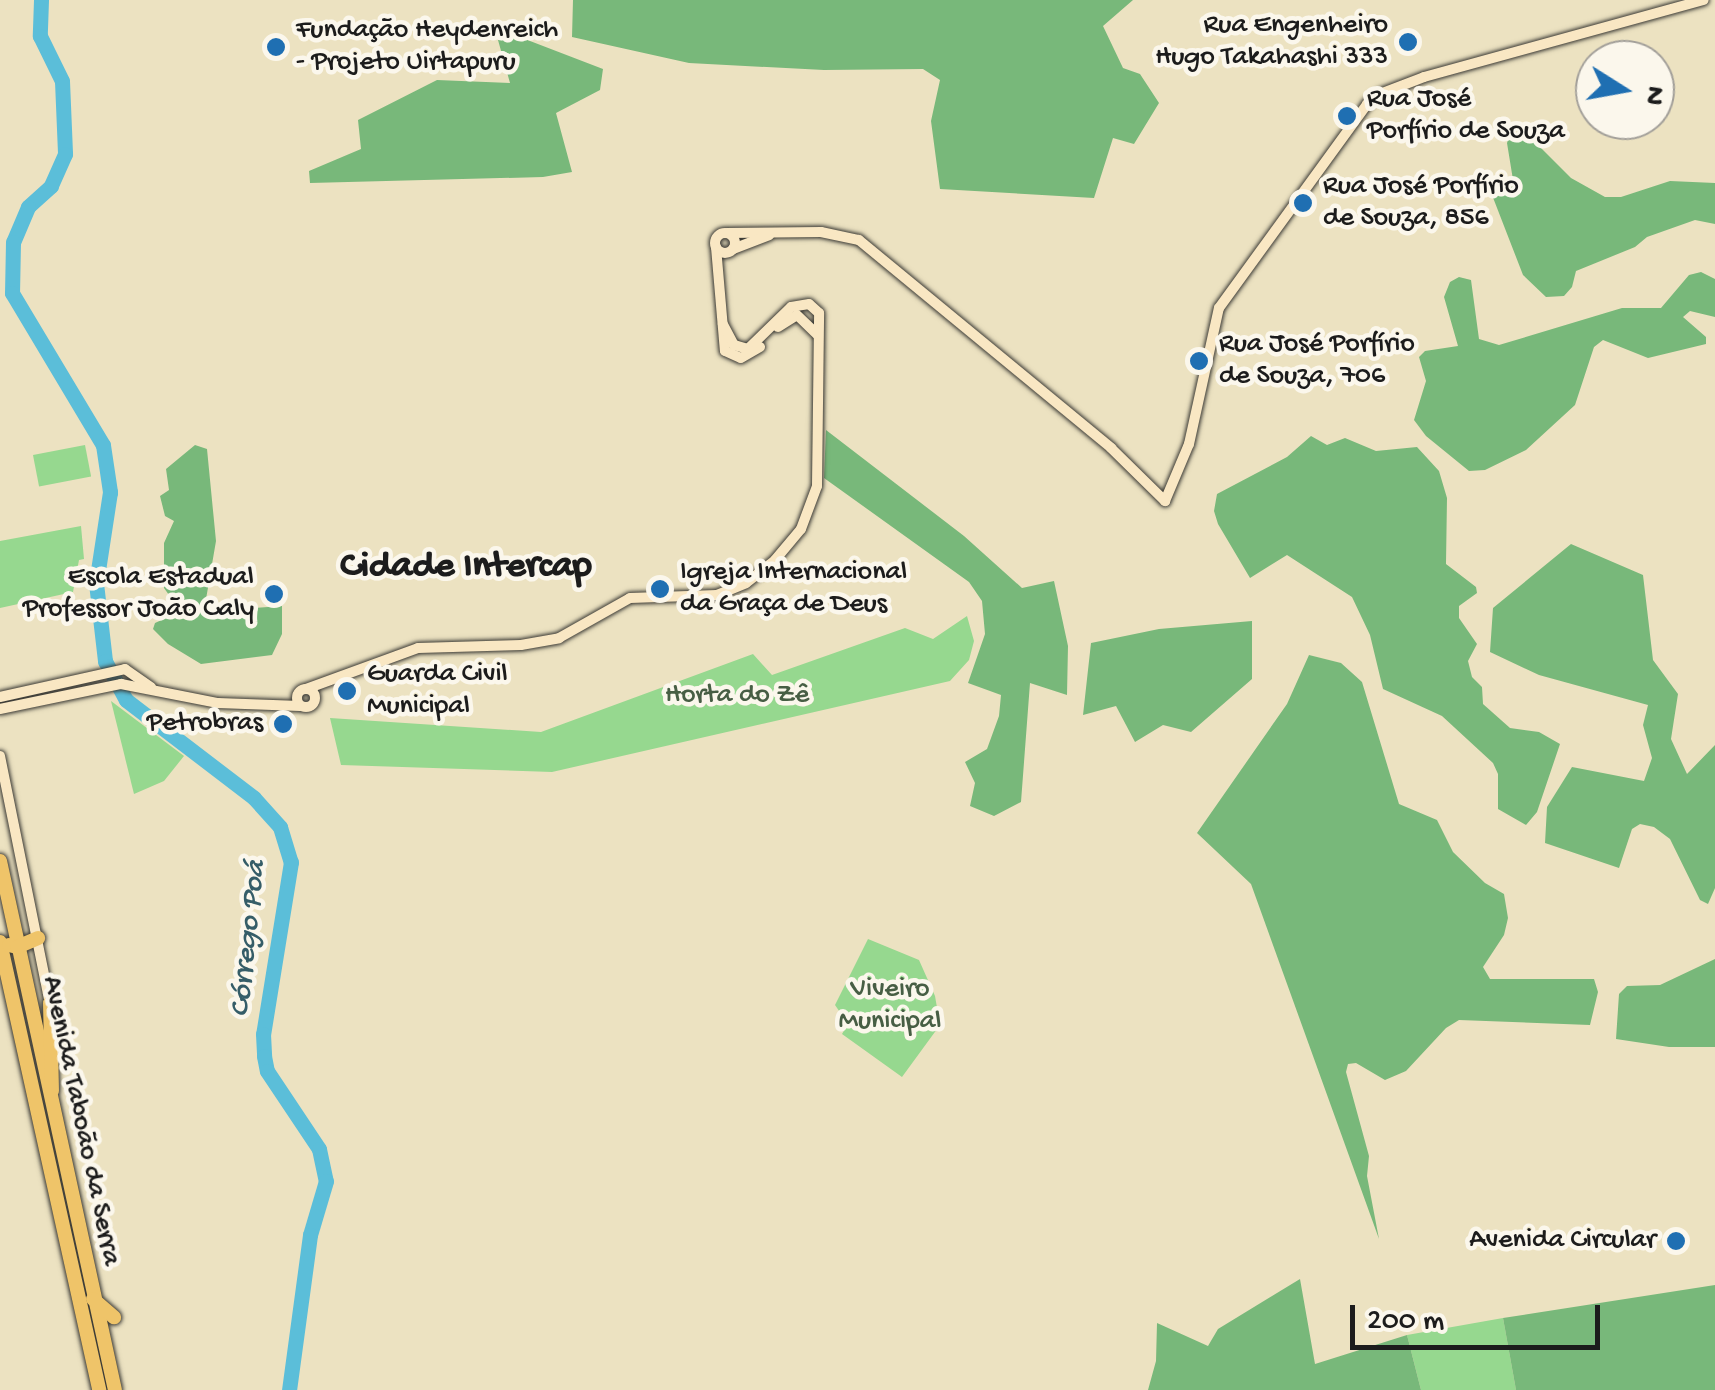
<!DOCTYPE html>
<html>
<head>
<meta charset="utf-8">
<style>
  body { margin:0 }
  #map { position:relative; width:1715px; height:1390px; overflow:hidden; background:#ece2c1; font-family:"Gochi Hand",sans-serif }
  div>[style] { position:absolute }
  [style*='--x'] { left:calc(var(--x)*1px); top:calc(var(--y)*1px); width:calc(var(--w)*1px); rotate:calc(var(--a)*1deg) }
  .green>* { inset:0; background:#96d88f; transform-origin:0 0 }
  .forest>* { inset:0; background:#78b87a }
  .river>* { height:15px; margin:-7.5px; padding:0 7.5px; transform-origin:7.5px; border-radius:7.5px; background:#5bbed9 }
  .roads { filter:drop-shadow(0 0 2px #3b3a35) drop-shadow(0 0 2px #3b3a35) }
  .secondary>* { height:10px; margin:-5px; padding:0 5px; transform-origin:5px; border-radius:5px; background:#f9e7c3 }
  .secondary>.ring { margin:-5px; padding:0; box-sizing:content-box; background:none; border:10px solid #f9e7c3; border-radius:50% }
  .highway>* { height:14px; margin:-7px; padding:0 7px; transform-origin:7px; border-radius:7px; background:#efc469 }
  .dots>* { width:28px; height:28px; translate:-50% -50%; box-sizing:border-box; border:5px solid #fbf7ec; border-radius:50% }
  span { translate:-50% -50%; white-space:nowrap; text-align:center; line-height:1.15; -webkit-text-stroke:9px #fbf7ec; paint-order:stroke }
  .poi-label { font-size:28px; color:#1c1c1c }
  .right { translate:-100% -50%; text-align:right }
  .left { translate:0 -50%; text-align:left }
  .park-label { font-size:28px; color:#475e44 }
  .street-label { font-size:28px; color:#1c1c1c }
  .water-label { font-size:30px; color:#355d68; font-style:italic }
  .district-label { font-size:38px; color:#1c1c1c; font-weight:700 }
  .north { position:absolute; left:1575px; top:40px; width:100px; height:100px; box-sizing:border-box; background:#fbf7ec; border:2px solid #a29f99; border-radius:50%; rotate:101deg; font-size:28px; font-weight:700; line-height:40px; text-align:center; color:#1c1c1c }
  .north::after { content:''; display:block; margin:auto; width:35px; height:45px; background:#1f6fb2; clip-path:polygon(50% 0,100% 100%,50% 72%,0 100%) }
  .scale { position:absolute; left:1350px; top:1305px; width:250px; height:45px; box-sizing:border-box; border:5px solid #1c1c1c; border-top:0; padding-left:12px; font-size:30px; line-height:35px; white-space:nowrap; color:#1c1c1c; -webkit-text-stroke:8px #fbf7ec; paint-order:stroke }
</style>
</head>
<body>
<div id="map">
  <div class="green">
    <div style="left:85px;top:445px;width:32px;height:53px;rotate:79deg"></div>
    <div style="clip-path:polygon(81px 526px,84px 559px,79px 560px,73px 592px,0 608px,0 541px)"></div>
    <div style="clip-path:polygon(967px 616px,974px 641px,969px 660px,950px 681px,552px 772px,341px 765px,330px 718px,541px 732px,753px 654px,772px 675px,905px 628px,933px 639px)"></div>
    <div style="clip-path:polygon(111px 701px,184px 756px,164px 781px,134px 794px)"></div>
    <div style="clip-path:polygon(868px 939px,919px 960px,935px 996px,940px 1025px,902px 1077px,842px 1034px,848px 1024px,835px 1005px)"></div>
    <div style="clip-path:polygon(1503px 1318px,1516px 1390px,1421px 1390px,1407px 1335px)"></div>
  </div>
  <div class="forest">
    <div style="clip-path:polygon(573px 0,1133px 0,1103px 26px,1123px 68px,1140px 74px,1159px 103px,1134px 144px,1113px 138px,1094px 198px,940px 189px,931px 121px,940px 80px,923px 69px,824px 70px,689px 63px,572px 37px)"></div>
    <div style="clip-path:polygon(517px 36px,603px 69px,600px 90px,556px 113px,572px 172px,543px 177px,310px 183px,309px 171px,361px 149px,358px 120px,437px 80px,510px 83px,498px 40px)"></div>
    <div style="clip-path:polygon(1511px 132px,1531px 138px,1571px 178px,1605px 197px,1621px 197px,1670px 181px,1715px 183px,1715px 224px,1695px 220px,1647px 237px,1635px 247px,1576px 271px,1572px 287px,1564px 296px,1546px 297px,1523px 275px,1492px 195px,1514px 186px,1507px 143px)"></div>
    <div style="clip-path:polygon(1701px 272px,1715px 279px,1715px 317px,1690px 311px,1683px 317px,1706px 337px,1706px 344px,1648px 358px,1603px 340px,1594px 347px,1575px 405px,1526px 450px,1485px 470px,1469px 471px,1426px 436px,1414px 420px,1426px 381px,1419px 357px,1425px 351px,1458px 346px,1444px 297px,1450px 282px,1459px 277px,1471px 280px,1479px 339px,1499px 345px,1622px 308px,1661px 308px,1689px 275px)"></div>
    <div style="clip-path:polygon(826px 430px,964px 536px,1022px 588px,1054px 581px,1068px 646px,1067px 695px,1030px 683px,1021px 802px,994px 816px,970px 806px,975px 783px,965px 762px,987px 749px,999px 716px,1001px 695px,968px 683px,985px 634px,982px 601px,969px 582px,824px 478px)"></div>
    <div style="clip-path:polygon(1311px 436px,1327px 445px,1345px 438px,1376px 451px,1417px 447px,1439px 471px,1447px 498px,1446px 564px,1476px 587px,1477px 593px,1459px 606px,1459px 618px,1477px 644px,1468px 661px,1472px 677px,1482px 687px,1483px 704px,1510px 728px,1539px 732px,1560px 744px,1537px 812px,1526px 825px,1498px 809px,1498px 774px,1493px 763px,1442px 716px,1383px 689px,1370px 635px,1352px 597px,1287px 555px,1250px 578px,1218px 524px,1214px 511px,1217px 494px,1287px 457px)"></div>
    <div style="clip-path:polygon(195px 445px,207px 449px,216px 541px,205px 605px,238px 609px,282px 606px,282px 634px,272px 655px,201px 664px,168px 644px,153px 629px,155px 623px,166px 618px,169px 595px,164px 588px,164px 543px,174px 521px,165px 516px,160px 496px,169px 490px,166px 469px)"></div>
    <div style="clip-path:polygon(1571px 544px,1643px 575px,1653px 660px,1678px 694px,1671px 739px,1687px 774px,1715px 745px,1715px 888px,1708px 904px,1700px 900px,1670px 839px,1654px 827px,1640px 824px,1632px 829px,1619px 868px,1545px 843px,1547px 807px,1572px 767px,1644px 781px,1652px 758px,1643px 725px,1648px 705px,1539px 675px,1490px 652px,1493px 608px)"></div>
    <div style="clip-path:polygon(1252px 621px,1252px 679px,1191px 732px,1163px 725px,1135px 742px,1116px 706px,1083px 715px,1091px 643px,1159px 629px)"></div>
    <div style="clip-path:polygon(1309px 655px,1341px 663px,1362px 682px,1399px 804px,1437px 820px,1453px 852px,1485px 883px,1504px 894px,1508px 918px,1504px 935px,1483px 967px,1490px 979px,1594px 979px,1598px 992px,1590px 1025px,1459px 1020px,1446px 1028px,1406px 1071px,1385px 1080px,1356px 1063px,1348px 1064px,1346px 1072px,1369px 1156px,1367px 1176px,1379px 1239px,1251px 884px,1197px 833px,1287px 704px)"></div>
    <div style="clip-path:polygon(1715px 959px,1715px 1047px,1669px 1047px,1616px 1039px,1619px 994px,1627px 986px,1660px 985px)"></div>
    <div style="clip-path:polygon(1300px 1279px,1315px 1364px,1407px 1335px,1421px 1390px,1148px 1390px,1156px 1361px,1157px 1323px,1208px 1346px,1218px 1329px)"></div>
    <div style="clip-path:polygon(1715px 1285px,1715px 1390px,1516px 1390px,1503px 1318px)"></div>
  </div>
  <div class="river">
    <div style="--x:41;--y:0;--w:36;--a:92"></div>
    <div style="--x:40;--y:36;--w:50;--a:63.9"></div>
    <div style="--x:62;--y:81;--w:73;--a:87.6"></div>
    <div style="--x:65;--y:154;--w:35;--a:114"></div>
    <div style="--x:51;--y:186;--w:31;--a:138"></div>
    <div style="--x:28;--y:207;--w:38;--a:113"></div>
    <div style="--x:13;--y:242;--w:51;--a:91.1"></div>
    <div style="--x:12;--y:293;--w:177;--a:59.1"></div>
    <div style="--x:103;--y:445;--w:48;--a:81.5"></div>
    <div style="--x:110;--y:492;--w:92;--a:98.7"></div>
    <div style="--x:96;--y:583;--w:79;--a:83.4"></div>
    <div style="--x:105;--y:661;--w:44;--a:61.7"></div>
    <div style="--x:126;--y:700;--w:161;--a:37.4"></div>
    <div style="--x:254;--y:798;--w:39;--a:48"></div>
    <div style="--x:280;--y:827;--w:37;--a:73"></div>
    <div style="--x:291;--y:862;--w:174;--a:99.2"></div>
    <div style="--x:263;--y:1034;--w:22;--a:87"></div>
    <div style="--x:264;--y:1056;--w:15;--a:79"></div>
    <div style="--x:267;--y:1071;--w:94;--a:56.3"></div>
    <div style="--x:319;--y:1149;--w:33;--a:78"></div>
    <div style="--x:326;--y:1181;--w:56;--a:106.5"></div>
    <div style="--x:310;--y:1235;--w:156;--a:97.7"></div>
  </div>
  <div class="roads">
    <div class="secondary">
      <div style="--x:727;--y:233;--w:94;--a:-0.6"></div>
      <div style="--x:821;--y:232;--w:39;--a:12"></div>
      <div style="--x:859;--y:240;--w:327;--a:39.5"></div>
      <div style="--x:1111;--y:448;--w:76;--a:44.5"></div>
      <div style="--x:1165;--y:501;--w:62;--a:-67.2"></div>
      <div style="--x:1189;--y:444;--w:139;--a:-77.6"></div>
      <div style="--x:1219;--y:308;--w:252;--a:-54"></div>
      <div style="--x:1367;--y:104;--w:16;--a:-38"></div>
      <div style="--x:1380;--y:94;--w:47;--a:-21.1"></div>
      <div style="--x:1424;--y:77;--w:290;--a:-15.4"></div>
      <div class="ring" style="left:715px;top:233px;width:10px;height:10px"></div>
      <div style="--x:716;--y:247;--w:104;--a:85.1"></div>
      <div style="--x:725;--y:351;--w:17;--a:24"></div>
      <div style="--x:741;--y:358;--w:22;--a:-30"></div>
      <div style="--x:733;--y:249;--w:39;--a:-21"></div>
      <div style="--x:778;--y:327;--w:22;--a:-32"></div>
      <div style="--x:797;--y:315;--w:29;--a:44"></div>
      <div style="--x:306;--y:689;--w:119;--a:-20.1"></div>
      <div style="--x:418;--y:648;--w:103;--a:-1.7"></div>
      <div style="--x:521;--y:645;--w:39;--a:-10"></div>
      <div style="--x:559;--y:638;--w:81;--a:-29.4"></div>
      <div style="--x:630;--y:598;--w:87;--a:-2"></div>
      <div style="--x:717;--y:595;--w:31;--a:-22"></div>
      <div style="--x:746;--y:583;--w:37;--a:-38"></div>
      <div style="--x:775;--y:560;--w:40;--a:-50"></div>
      <div style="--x:801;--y:529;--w:46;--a:-69.6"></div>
      <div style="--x:817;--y:486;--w:173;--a:-89.3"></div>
      <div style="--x:819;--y:313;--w:13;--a:-138"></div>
      <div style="--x:809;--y:304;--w:18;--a:171"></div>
      <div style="--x:791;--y:307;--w:60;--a:135.7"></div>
      <div style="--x:748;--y:349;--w:15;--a:-164"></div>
      <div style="--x:734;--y:345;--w:24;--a:-118"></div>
      <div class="ring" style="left:297px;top:689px;width:8px;height:8px"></div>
      <div style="--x:0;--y:697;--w:128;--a:-12.6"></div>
      <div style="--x:125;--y:669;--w:32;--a:35"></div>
      <div style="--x:0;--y:709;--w:124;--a:-11.7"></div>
      <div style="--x:121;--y:684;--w:99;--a:11.1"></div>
      <div style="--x:218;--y:703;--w:82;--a:2.1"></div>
      <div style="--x:0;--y:756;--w:252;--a:78.6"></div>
    </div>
    <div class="highway">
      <div style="--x:0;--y:861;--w:541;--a:77.74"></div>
      <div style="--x:0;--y:942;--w:459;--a:77.5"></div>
      <div style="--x:9;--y:945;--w:8;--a:14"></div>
      <div style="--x:17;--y:947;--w:23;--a:-23"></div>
      <div style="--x:50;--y:1003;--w:88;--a:88.7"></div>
      <div style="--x:93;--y:1299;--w:28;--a:41"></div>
    </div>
  </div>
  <div class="dots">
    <div style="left:1408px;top:42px;background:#1f6fb2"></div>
    <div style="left:276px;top:47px;background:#1f6fb2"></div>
    <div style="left:1347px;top:116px;background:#1f6fb2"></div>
    <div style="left:1303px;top:203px;background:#1f6fb2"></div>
    <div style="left:1199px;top:361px;background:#1f6fb2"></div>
    <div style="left:660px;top:589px;background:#1f6fb2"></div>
    <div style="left:274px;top:594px;background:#1f6fb2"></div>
    <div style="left:347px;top:691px;background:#1f6fb2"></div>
    <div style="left:283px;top:724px;background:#1f6fb2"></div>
    <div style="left:1676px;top:1241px;background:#1f6fb2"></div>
  </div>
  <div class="poi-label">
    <span class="right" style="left:1388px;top:42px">Rua Engenheiro<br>Hugo Takahashi 333</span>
    <span class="left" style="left:296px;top:47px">Fundação Heydenreich<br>- Projeto Uirtapuru</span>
    <span class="left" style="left:1367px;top:116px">Rua José<br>Porfírio de Souza</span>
    <span class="left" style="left:1323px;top:203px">Rua José Porfírio<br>de Souza, 856</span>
    <span class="left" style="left:1219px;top:361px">Rua José Porfírio<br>de Souza, 706</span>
    <span class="left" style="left:680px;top:589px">Igreja Internacional<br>da Graça de Deus</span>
    <span class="right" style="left:254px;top:594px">Escola Estadual<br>Professor João Caly</span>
    <span class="left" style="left:367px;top:691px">Guarda Civil<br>Municipal</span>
    <span class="right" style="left:263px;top:724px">Petrobras</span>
    <span class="right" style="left:1656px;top:1241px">Avenida Circular</span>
  </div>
  <div class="park-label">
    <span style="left:737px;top:696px">Horta do Zê</span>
    <span style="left:890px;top:1006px">Viveiro<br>Municipal</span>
  </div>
  <div class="street-label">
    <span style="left:80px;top:1121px;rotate:78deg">Avenida Taboão da Serra</span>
  </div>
  <div class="water-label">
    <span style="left:250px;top:939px;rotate:-84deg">Córrego Poá</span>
  </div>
  <div class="district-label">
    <span style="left:466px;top:568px">Cidade Intercap</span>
  </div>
  <div class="north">N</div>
  <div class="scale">200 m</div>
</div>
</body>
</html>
